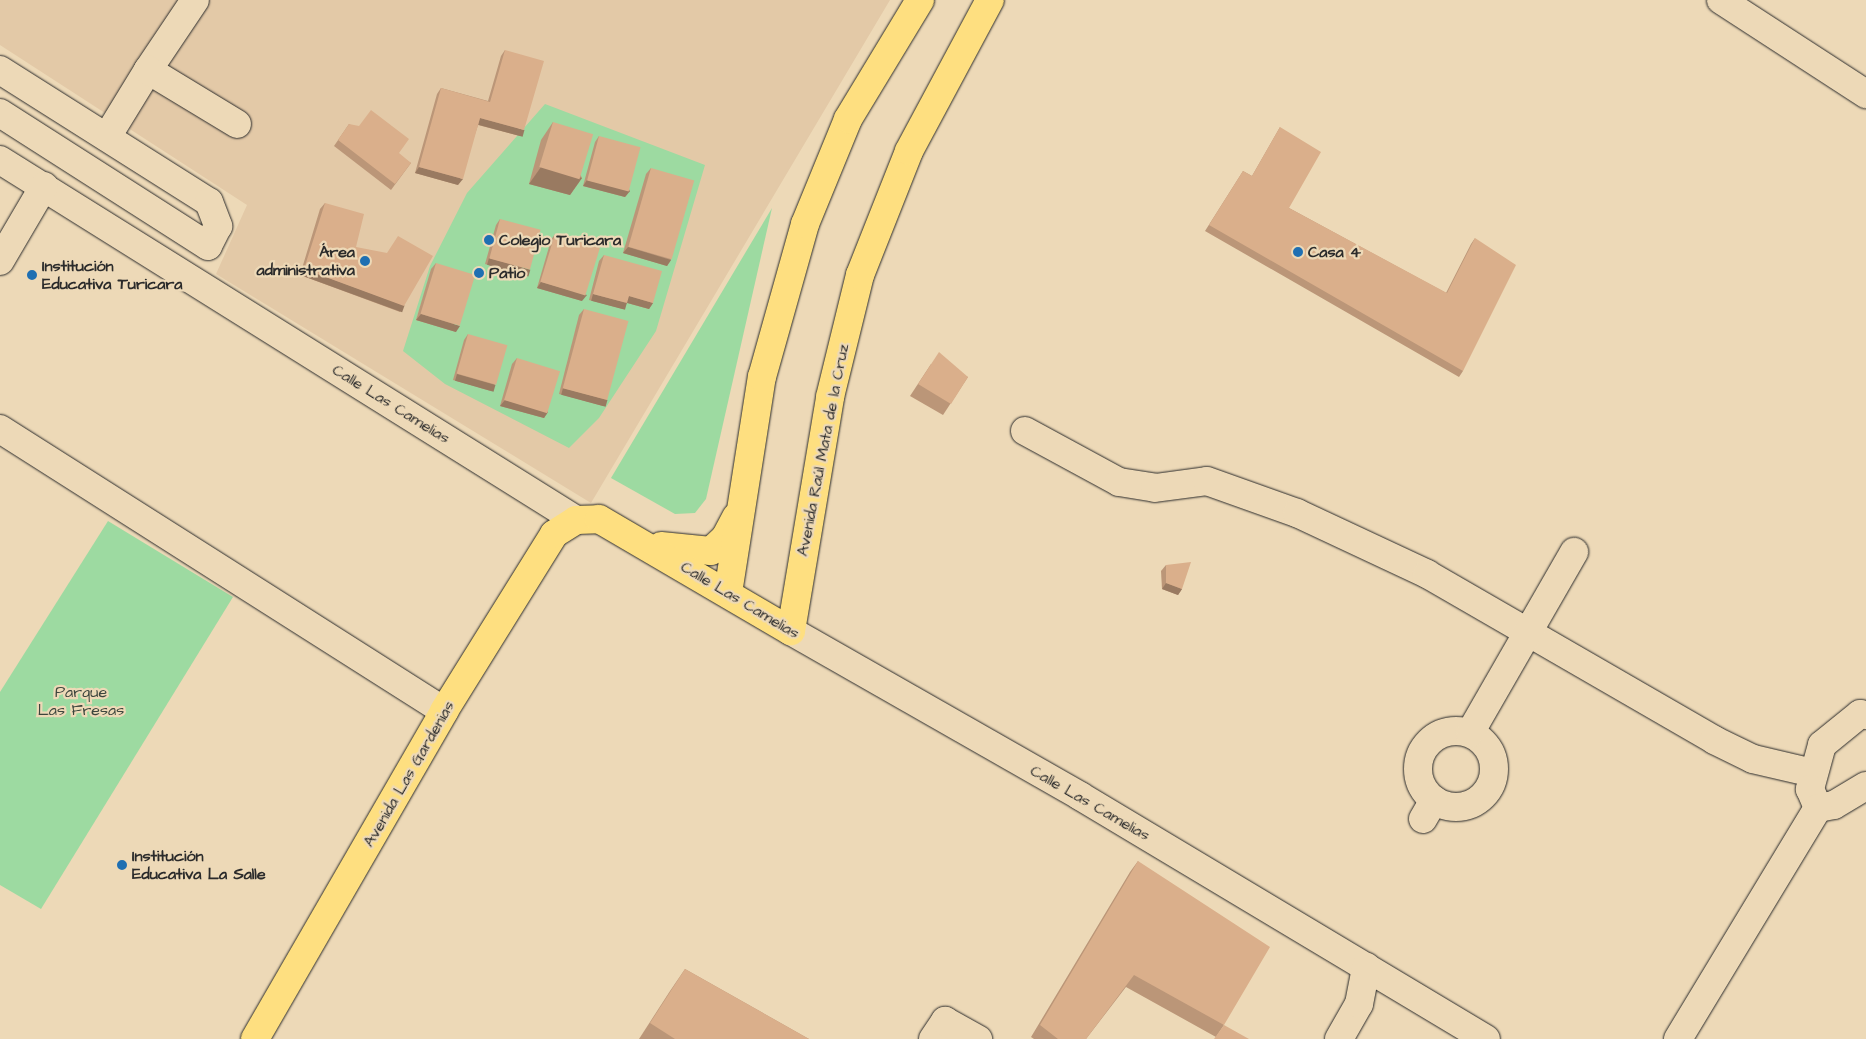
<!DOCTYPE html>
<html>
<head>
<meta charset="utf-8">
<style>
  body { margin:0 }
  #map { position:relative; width:1866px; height:1039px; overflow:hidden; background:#edd9b7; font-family:"Architects Daughter",sans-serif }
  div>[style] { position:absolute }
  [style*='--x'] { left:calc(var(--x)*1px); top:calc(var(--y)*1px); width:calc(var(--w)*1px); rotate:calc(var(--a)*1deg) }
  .built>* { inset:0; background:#e3c9a7 }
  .green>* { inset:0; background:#9ddaa1 }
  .roads { filter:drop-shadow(0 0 1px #2b2b2b) drop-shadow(0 0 1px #2b2b2b) }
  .minor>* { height:28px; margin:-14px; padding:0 14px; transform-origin:14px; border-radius:14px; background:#edd9b7 }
  .minor>.ring { margin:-14px; padding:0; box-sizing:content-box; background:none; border:28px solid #edd9b7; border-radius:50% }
  .major>* { height:28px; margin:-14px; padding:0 14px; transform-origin:14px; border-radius:14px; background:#fedf80 }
  .wall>* { inset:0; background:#bb9678 }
  .shaded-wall>* { inset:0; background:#997a61; transform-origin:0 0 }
  .building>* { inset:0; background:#daaf8b; transform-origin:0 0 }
  .dots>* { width:14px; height:14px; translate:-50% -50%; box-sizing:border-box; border:2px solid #edd9b7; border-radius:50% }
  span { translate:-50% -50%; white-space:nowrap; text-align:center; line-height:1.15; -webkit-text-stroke:4.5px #edd9b7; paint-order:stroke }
  .poi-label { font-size:16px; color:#2b2b2b; font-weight:700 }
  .left { translate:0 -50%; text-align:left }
  .right { translate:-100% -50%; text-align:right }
  .street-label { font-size:16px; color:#2b2b2b }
  .park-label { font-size:16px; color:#3c453d }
</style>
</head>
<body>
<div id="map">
  <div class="built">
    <div style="clip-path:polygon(0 0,890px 0,591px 503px,216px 274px,247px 205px,0 45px)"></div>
  </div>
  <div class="green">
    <div style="clip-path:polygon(evenodd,545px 104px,705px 165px,656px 331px,599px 418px,569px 448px,445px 384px,403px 351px,430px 266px,467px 193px,545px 104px,432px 270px,456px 331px,455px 331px,416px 320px,432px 270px)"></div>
    <div style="clip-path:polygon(772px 208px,706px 499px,695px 513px,675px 514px,611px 478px)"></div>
    <div style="clip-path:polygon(108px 521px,233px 597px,41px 909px,0 885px,0 692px)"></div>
  </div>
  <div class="roads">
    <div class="minor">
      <div style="--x:1721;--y:0;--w:173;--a:33"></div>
      <div style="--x:0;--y:70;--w:247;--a:32.3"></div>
      <div style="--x:209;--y:202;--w:26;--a:69"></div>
      <div style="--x:218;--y:226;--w:22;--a:117"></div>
      <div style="--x:208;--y:246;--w:247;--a:-147.4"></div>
      <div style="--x:148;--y:70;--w:84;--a:-56.1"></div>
      <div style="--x:107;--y:137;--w:79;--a:-58.5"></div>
      <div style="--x:148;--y:70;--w:104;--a:31.2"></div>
      <div style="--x:0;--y:160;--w:679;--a:32.01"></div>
      <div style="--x:0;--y:261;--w:87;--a:-59.6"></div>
      <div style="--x:0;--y:429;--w:526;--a:32.42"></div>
      <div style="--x:1025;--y:431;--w:107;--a:28.5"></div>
      <div style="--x:1119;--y:482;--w:36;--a:9"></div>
      <div style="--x:1155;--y:488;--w:52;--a:-7.7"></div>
      <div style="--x:1207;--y:481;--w:96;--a:19.6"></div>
      <div style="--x:1297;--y:513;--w:144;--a:25.1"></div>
      <div style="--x:1427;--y:574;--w:332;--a:30"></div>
      <div style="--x:1714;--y:740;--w:43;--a:26"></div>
      <div style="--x:1753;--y:759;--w:62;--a:13.1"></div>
      <div style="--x:791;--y:631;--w:333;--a:29.7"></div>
      <div style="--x:1080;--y:796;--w:473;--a:30.9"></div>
      <div style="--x:1866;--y:715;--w:6;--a:-171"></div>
      <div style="--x:1860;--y:714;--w:49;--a:140.8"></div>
      <div style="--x:1822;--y:745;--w:46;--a:105.3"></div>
      <div style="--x:1810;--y:789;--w:21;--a:67"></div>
      <div style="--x:1818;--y:808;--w:16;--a:-11"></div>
      <div style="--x:1834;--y:805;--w:37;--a:-31"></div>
      <div class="ring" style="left:1418px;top:731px;width:48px;height:48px"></div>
      <div style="--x:1470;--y:733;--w:209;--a:-60.1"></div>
      <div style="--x:1423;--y:819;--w:22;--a:-60"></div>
      <div style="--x:933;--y:1039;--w:22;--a:-56"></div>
      <div style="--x:945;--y:1021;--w:38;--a:29"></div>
      <div style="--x:1339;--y:1039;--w:40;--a:-60.3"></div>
      <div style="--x:1359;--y:1004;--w:38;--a:-79"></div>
      <div style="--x:1678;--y:1039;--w:270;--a:-58.8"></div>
    </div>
    <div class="major">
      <div style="--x:661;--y:546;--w:50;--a:5.7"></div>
      <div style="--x:711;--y:551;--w:19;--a:-43"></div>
      <div style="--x:725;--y:538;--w:24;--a:-62"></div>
      <div style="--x:728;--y:593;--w:219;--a:-81.1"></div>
      <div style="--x:762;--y:377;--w:159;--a:-74.3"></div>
      <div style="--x:805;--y:224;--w:113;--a:-67.7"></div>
      <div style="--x:848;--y:119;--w:139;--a:-58.8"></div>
      <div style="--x:255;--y:1039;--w:379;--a:-60"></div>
      <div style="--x:444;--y:711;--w:208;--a:-58.1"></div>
      <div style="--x:554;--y:534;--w:26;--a:-32"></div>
      <div style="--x:576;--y:520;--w:23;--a:-2"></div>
      <div style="--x:599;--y:519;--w:222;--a:30.3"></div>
      <div style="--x:791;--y:631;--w:237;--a:-80.5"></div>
      <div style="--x:830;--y:397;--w:126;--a:-76.2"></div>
      <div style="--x:860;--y:275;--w:133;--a:-68.4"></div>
      <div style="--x:909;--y:151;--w:171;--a:-61.8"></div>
    </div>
  </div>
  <div class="wall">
    <div style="clip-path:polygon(505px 50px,520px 136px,478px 125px,458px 185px,415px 173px,437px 94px,441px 88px,488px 101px,501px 56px)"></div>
    <div style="clip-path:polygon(553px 122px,582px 178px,570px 195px,529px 184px,541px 140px)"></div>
    <div style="clip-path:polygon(349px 124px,411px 163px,391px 190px,334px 146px)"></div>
    <div style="clip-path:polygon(1280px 127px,1289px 208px,1446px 293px,1471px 244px,1475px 238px,1463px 371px,1459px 377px,1205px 231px,1243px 171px,1252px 176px)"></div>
    <div style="clip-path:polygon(599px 136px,630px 191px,625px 197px,583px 186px,595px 142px)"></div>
    <div style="clip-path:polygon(651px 168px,671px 260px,667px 266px,623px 253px,646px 174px)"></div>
    <div style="clip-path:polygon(325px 203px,356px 247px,404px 306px,400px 312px,300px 275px,320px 209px)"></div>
    <div style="clip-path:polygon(500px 219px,526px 276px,485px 264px,496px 225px)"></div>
    <div style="clip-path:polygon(555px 234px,582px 301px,537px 288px,551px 240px)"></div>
    <div style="clip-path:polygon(604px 255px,653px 303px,649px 309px,627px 303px,623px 309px,589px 300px,599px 261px)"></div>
    <div style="clip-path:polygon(436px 263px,456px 332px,416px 320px,431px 269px)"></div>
    <div style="clip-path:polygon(584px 309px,607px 400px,603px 406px,559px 394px,579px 315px)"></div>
    <div style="clip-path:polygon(468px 334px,495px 385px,491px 391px,453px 380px,464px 340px)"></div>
    <div style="clip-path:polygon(517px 358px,548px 412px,544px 418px,500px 406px,512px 364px)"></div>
    <div style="clip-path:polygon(931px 364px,968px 377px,943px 415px,910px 396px)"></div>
    <div style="clip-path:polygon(1166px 565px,1182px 589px,1178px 595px,1162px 589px,1161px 571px)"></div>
    <div style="clip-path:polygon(1138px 861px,1224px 1025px,1216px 1037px,1126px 987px,1086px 1039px,1034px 1039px,1031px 1037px,1130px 872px)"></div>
    <div style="clip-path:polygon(685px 969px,809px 1039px,639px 1039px,670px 991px)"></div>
  </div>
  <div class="shaded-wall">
    <div style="left:480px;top:118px;width:46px;height:7px;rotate:15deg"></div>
    <div style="clip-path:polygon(419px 167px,463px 179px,458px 185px,415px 173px)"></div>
    <div style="clip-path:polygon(541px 167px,582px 178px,570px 195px,529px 184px)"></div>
    <div style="clip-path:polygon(587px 180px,630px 191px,625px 197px,583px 186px)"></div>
    <div style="clip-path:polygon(628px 247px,671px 260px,667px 266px,623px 253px)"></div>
    <div style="left:489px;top:258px;width:43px;height:7px;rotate:16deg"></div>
    <div style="left:304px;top:269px;width:107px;height:7px;rotate:20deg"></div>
    <div style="clip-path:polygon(541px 282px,587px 295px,582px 301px,537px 288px)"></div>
    <div style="left:593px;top:294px;width:35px;height:7px;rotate:15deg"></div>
    <div style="clip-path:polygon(629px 296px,653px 303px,649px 309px,624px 302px)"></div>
    <div style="clip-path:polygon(421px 314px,460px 326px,456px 332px,416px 320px)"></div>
    <div style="left:457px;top:374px;width:40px;height:7px;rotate:16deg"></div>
    <div style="left:563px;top:388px;width:46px;height:7px;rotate:15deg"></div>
    <div style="clip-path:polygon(505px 400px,548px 412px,544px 418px,500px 406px)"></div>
    <div style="clip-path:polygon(1166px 583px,1182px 589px,1178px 595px,1162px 589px)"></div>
  </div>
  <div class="building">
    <div style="clip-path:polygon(505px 50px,544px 61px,524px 130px,480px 118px,463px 179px,419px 167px,441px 88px,490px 102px)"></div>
    <div style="clip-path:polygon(371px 110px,409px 139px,399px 153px,411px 163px,395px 184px,338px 140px,349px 124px,359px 126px)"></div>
    <div style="left:553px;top:122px;width:42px;height:47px;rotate:17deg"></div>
    <div style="clip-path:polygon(1280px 127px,1321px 152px,1289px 208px,1447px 293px,1475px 238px,1516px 265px,1463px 371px,1209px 225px,1243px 171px,1252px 176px)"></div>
    <div style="left:599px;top:136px;width:43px;height:46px;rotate:15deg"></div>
    <div style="left:651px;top:168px;width:45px;height:82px;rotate:16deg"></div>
    <div style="clip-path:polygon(325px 203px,364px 214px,356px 247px,387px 253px,398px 236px,433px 256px,404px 306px,304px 269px)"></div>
    <div style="left:500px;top:219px;width:42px;height:41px;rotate:15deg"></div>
    <div style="left:555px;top:234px;width:47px;height:50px;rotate:17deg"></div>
    <div style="clip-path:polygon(604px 255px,662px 271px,653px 303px,629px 296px,627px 303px,593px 294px)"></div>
    <div style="left:436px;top:263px;width:41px;height:53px;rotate:17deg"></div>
    <div style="left:584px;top:309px;width:46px;height:82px;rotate:15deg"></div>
    <div style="left:468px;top:334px;width:41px;height:41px;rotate:16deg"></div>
    <div style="clip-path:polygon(939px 352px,968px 377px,951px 404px,918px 384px)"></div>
    <div style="left:517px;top:358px;width:45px;height:44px;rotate:17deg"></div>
    <div style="clip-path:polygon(1191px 562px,1182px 589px,1166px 583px,1166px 565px)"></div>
    <div style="clip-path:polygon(1138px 861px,1270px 947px,1224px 1025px,1249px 1039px,1214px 1039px,1224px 1025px,1134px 975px,1086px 1039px,1058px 1039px,1040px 1025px)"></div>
    <div style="clip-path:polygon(685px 969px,809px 1039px,675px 1039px,650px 1023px)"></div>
  </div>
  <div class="dots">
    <div style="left:489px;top:240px;background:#1f6fb2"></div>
    <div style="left:1298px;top:252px;background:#1f6fb2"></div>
    <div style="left:365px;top:261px;background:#1f6fb2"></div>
    <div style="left:479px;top:273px;background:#1f6fb2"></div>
    <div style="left:32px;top:275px;background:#1f6fb2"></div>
    <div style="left:122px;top:865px;background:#1f6fb2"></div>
  </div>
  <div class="poi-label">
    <span class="left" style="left:499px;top:240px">Colegio Turicara</span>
    <span class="right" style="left:355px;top:261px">Área<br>administrativa</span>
    <span class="left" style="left:1308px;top:252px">Casa 4</span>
    <span class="left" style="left:42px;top:275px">Institución<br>Educativa Turicara</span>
    <span class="left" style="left:489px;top:273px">Patio</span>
    <span class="left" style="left:132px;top:865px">Institución<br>Educativa La Salle</span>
  </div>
  <div class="street-label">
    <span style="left:391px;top:404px;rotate:32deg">Calle Las Camelias</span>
    <span style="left:823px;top:450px;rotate:-79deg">Avenida Raúl Mata de la Cruz</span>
    <span style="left:740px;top:600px;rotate:31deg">Calle Las Camelias</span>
    <span style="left:409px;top:774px;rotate:-60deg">Avenida Las Gardenias</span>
    <span style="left:1090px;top:803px;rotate:30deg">Calle Las Camelias</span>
  </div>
  <div class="park-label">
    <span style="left:81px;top:701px">Parque<br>Las Fresas</span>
  </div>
</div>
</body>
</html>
